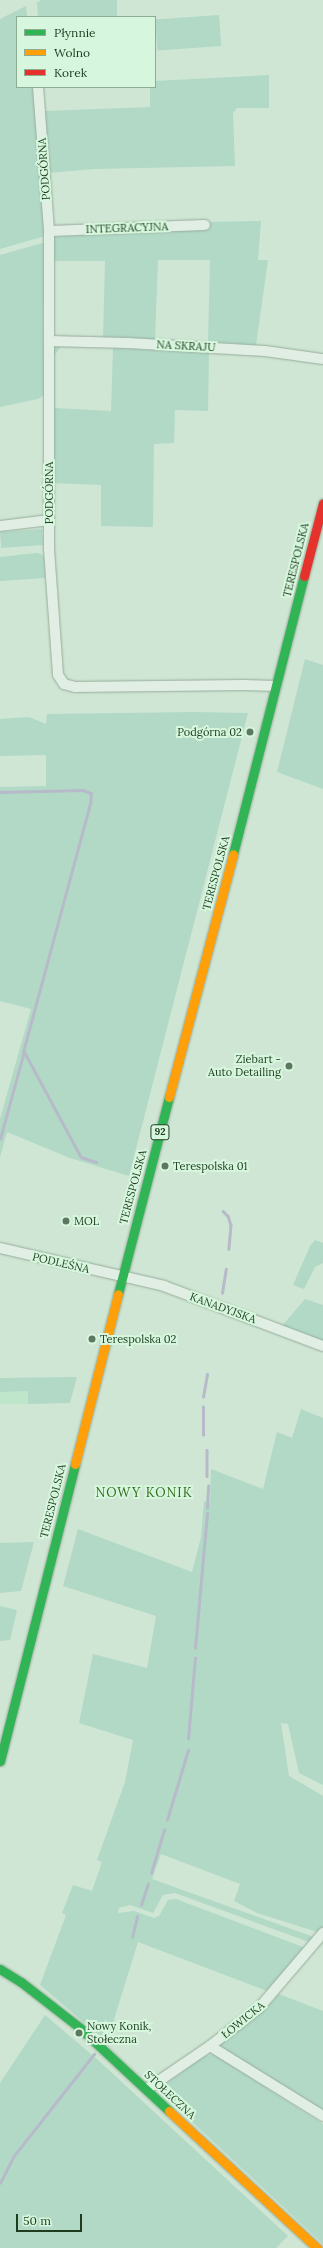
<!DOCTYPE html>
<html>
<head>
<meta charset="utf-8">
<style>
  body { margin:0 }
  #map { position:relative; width:323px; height:2248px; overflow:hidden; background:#cfe6d4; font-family:Lora,serif }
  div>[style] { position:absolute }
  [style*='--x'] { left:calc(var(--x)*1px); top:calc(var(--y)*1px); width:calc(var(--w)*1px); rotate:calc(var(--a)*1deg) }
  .farmland>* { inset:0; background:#bfe6cb; transform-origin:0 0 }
  .green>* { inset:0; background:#b1d9c6; transform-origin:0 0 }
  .stream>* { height:2.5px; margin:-1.25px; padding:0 1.25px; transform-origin:1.25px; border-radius:1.25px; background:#b7bac9 }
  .roads { filter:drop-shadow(0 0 1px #97ac9a) drop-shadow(0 0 1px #97ac9a) }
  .street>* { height:10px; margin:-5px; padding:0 5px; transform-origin:5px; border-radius:5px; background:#e1eee3 }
  .fast>* { height:9px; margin:-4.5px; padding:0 4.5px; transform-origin:4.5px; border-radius:4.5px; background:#30b455 }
  .slow>* { height:9px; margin:-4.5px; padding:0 4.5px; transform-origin:4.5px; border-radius:4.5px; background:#ff9f0a }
  .jam>* { height:9px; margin:-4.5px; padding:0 4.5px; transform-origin:4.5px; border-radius:4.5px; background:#e5322d }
  .dots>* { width:11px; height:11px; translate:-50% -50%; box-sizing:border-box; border:2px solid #d6f7dd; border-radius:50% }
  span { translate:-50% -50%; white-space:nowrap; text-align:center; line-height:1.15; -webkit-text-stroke:4px #d6f7dd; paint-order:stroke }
  .shield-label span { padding:1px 3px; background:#d6f7dd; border:1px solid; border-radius:3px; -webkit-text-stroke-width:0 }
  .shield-label { font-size:10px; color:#1f3c1f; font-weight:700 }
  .street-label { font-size:11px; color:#1f3c1f }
  .poi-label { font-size:11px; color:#1f3c1f }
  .right { translate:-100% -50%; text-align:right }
  .left { translate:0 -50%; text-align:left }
  .quarter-label { font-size:13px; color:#336b1c; letter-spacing:1px }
  .legend { position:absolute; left:16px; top:16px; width:140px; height:72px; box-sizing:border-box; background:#d6f7dd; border:1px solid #8dac91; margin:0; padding:5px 7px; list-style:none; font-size:12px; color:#1f3c1f }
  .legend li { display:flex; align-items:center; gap:8px; height:20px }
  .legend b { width:20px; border:1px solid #8dac91 }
  .scale { position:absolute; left:16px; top:2214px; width:66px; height:18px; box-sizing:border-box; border:2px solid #1f3c1f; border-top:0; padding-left:5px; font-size:12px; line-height:14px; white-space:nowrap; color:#1f3c1f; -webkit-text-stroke:3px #d6f7dd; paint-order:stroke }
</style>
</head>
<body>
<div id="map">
  <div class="farmland">
    <div style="left:28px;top:1391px;width:13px;height:28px;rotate:90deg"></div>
  </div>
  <div class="green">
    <div style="clip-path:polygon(41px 0,117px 0,117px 17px,38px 17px,37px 3px)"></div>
    <div style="clip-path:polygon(26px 6px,27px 17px,17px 17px,17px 87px,34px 87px,45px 236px,0 249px,0 19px)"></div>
    <div style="left:219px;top:15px;width:31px;height:64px;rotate:86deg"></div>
    <div style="clip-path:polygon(269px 75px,269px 108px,237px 108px,233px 113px,235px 166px,93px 169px,48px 173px,44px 111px,150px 107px,150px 87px,155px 87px,155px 81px)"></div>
    <div style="clip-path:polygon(261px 221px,258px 260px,268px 260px,256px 345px,208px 342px,210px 260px,158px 260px,155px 339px,103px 338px,105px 261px,52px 261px,54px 237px,210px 227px,209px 222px)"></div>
    <div style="clip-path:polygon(46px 242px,46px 300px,43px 301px,44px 395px,38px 399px,0 407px,0 255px)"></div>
    <div style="clip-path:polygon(55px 346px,61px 347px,55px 354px,55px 408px,111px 411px,113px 348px,209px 353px,208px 411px,175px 410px,174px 443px,154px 444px,153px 527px,101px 526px,101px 485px,52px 483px,52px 349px)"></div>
    <div style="left:42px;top:529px;width:16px;height:42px;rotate:86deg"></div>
    <div style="clip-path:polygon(36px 553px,41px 554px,44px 557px,45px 578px,0 581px,0 557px)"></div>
    <div style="clip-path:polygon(305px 659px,323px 665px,323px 789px,277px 772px)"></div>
    <div style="clip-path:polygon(194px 712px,248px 713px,129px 1176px,70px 1158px,7px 1132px,0 1157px,0 1119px,31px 1009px,0 1001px,0 787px,46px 786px,46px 755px,0 756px,0 719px,29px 717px,46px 724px,47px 714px)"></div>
    <div style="clip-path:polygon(315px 1240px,323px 1243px,323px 1263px,315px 1267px,304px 1289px,293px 1285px,310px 1246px)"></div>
    <div style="clip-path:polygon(305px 1299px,323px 1305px,323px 1342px,281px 1327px)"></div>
    <div style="clip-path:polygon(77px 1377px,70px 1403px,28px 1404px,28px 1391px,0 1392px,0 1378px)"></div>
    <div style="clip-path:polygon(301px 1409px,323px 1418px,323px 1785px,299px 1773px,288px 1724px,281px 1723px,289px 1776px,323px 1796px,323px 1928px,319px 1932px,314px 1931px,257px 1913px,234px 1901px,240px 1884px,161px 1854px,152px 1879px,314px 1937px,309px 1942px,175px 1893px,163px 1895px,153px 1913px,130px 1905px,119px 1908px,118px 1913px,134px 1911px,154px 1918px,159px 1916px,168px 1900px,176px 1899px,303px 1947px,304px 1951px,270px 1992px,138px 1942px,107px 2042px,40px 1985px,66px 1915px,62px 1913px,73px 1885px,92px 1891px,102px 1862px,97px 1860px,125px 1782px,133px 1740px,79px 1723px,93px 1654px,147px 1668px,156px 1616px,63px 1586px,78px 1529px,192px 1572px,201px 1537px,204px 1501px,210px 1503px,211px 1469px,263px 1489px,277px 1432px,292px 1438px)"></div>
    <div style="clip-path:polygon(34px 1542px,21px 1591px,0 1593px,0 1543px)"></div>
    <div style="clip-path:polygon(0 1606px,17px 1610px,10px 1640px,0 1641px)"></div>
    <div style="clip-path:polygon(279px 1994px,323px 2011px,323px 2113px,220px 2049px,220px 2044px,272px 2002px)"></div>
    <div style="clip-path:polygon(45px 2015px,98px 2060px,288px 2236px,276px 2248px,0 2248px,0 2083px)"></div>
    <div style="clip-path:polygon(213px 2054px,323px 2124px,323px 2244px,158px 2090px,202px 2057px)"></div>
  </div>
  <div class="stream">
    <div style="--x:0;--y:792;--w:83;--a:-1.4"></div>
    <div style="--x:83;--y:790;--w:9;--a:21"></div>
    <div style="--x:91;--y:793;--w:9;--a:90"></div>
    <div style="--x:91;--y:802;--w:258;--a:105.1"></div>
    <div style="--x:24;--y:1051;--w:120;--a:61.7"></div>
    <div style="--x:81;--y:1157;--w:16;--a:18"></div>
    <div style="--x:0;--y:1139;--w:91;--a:-74.7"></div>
    <div style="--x:223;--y:1211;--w:7;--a:45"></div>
    <div style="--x:228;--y:1216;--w:9;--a:72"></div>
    <div style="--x:231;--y:1225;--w:24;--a:95"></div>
    <div style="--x:222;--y:1293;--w:24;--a:-81"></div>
    <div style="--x:203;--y:1397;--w:23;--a:-80"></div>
    <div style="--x:203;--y:1435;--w:28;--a:-90"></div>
    <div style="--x:207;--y:1450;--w:26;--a:90"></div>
    <div style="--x:207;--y:1508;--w:22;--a:-87"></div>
    <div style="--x:195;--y:1648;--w:135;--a:-84.9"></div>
    <div style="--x:188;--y:1739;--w:81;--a:-85.1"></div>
    <div style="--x:167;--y:1820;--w:73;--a:-73.3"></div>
    <div style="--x:151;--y:1873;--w:45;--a:-73.2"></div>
    <div style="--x:141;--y:1905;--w:22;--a:-72"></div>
    <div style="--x:132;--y:1937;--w:21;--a:-76"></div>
    <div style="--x:0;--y:2183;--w:29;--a:-63"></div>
    <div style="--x:13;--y:2157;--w:131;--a:-51.8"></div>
  </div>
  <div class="roads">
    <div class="street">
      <div style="--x:38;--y:87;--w:144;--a:85.6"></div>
      <div style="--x:49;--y:231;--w:318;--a:90"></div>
      <div style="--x:49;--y:549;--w:126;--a:85.9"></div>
      <div style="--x:58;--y:675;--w:11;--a:56"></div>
      <div style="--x:64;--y:684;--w:11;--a:15"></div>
      <div style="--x:75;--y:687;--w:169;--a:-0.7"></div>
      <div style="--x:244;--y:685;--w:32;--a:2"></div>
      <div style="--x:49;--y:231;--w:156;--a:-2.2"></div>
      <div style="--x:49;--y:341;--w:79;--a:1.5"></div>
      <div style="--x:128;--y:343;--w:137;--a:3.3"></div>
      <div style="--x:265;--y:351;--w:59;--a:7.9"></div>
      <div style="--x:0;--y:526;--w:49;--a:-7"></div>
      <div style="--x:0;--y:1248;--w:168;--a:13"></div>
      <div style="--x:164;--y:1286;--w:170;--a:20.7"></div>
      <div style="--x:210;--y:2046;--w:133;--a:31.8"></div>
      <div style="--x:147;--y:2089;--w:76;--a:-34.3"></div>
      <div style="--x:210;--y:2046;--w:62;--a:-37.8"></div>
      <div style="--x:259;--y:2008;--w:99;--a:-49.5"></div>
    </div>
    <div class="fast">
      <div style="--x:233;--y:854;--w:287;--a:-75.7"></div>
      <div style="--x:118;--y:1294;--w:203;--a:-75.5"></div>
      <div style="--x:0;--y:1761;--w:306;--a:-75.8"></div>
      <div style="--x:0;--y:1969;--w:25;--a:32"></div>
      <div style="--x:21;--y:1982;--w:75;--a:37.9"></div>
      <div style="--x:80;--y:2028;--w:122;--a:43"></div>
    </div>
    <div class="slow">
      <div style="--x:169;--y:1097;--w:251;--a:-75.2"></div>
      <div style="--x:75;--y:1464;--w:175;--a:-75.8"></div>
      <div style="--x:169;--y:2111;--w:202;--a:42.8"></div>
    </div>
    <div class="jam">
      <div style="--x:304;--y:576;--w:75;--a:-75.4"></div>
    </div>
  </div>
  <div class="dots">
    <div style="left:250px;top:732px;background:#5d785e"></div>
    <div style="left:289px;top:1066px;background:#5d785e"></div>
    <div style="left:165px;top:1166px;background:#5d785e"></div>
    <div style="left:66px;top:1221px;background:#5d785e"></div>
    <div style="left:92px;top:1339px;background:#5d785e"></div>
    <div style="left:79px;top:2033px;background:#5d785e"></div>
  </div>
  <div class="shield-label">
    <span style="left:160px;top:1132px">92</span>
  </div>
  <div class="street-label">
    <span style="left:44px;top:169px;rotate:-94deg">PODGÓRNA</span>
    <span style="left:127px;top:228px;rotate:-2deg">INTEGRACYJNA</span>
    <span style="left:186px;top:346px;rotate:3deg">NA SKRAJU</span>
    <span style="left:49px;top:493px;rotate:-90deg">PODGÓRNA</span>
    <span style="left:296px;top:560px;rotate:-76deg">TERESPOLSKA</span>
    <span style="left:216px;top:873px;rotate:-75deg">TERESPOLSKA</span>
    <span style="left:133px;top:1187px;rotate:-75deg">TERESPOLSKA</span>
    <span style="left:61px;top:1263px;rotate:13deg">PODLEŚNA</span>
    <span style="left:223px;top:1308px;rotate:20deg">KANADYJSKA</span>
    <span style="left:53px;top:1501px;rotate:-76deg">TERESPOLSKA</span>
    <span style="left:243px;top:2020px;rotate:-39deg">ŁOWICKA</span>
    <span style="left:170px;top:2095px;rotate:43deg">STOŁECZNA</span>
  </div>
  <div class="poi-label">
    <span class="right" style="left:242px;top:732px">Podgórna 02</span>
    <span class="right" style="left:281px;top:1066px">Ziebart -<br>Auto Detailing</span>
    <span class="left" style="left:173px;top:1166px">Terespolska 01</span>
    <span class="left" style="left:74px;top:1221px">MOL</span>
    <span class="left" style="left:100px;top:1339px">Terespolska 02</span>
    <span class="left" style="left:87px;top:2033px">Nowy Konik,<br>Stołeczna</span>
  </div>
  <div class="quarter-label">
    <span style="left:144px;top:1493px">NOWY KONIK</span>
  </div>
  <ul class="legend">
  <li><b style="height:5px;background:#30b455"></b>Płynnie</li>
  <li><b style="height:5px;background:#ff9f0a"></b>Wolno</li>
  <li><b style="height:5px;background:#e5322d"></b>Korek</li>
  </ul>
  <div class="scale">50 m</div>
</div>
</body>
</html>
